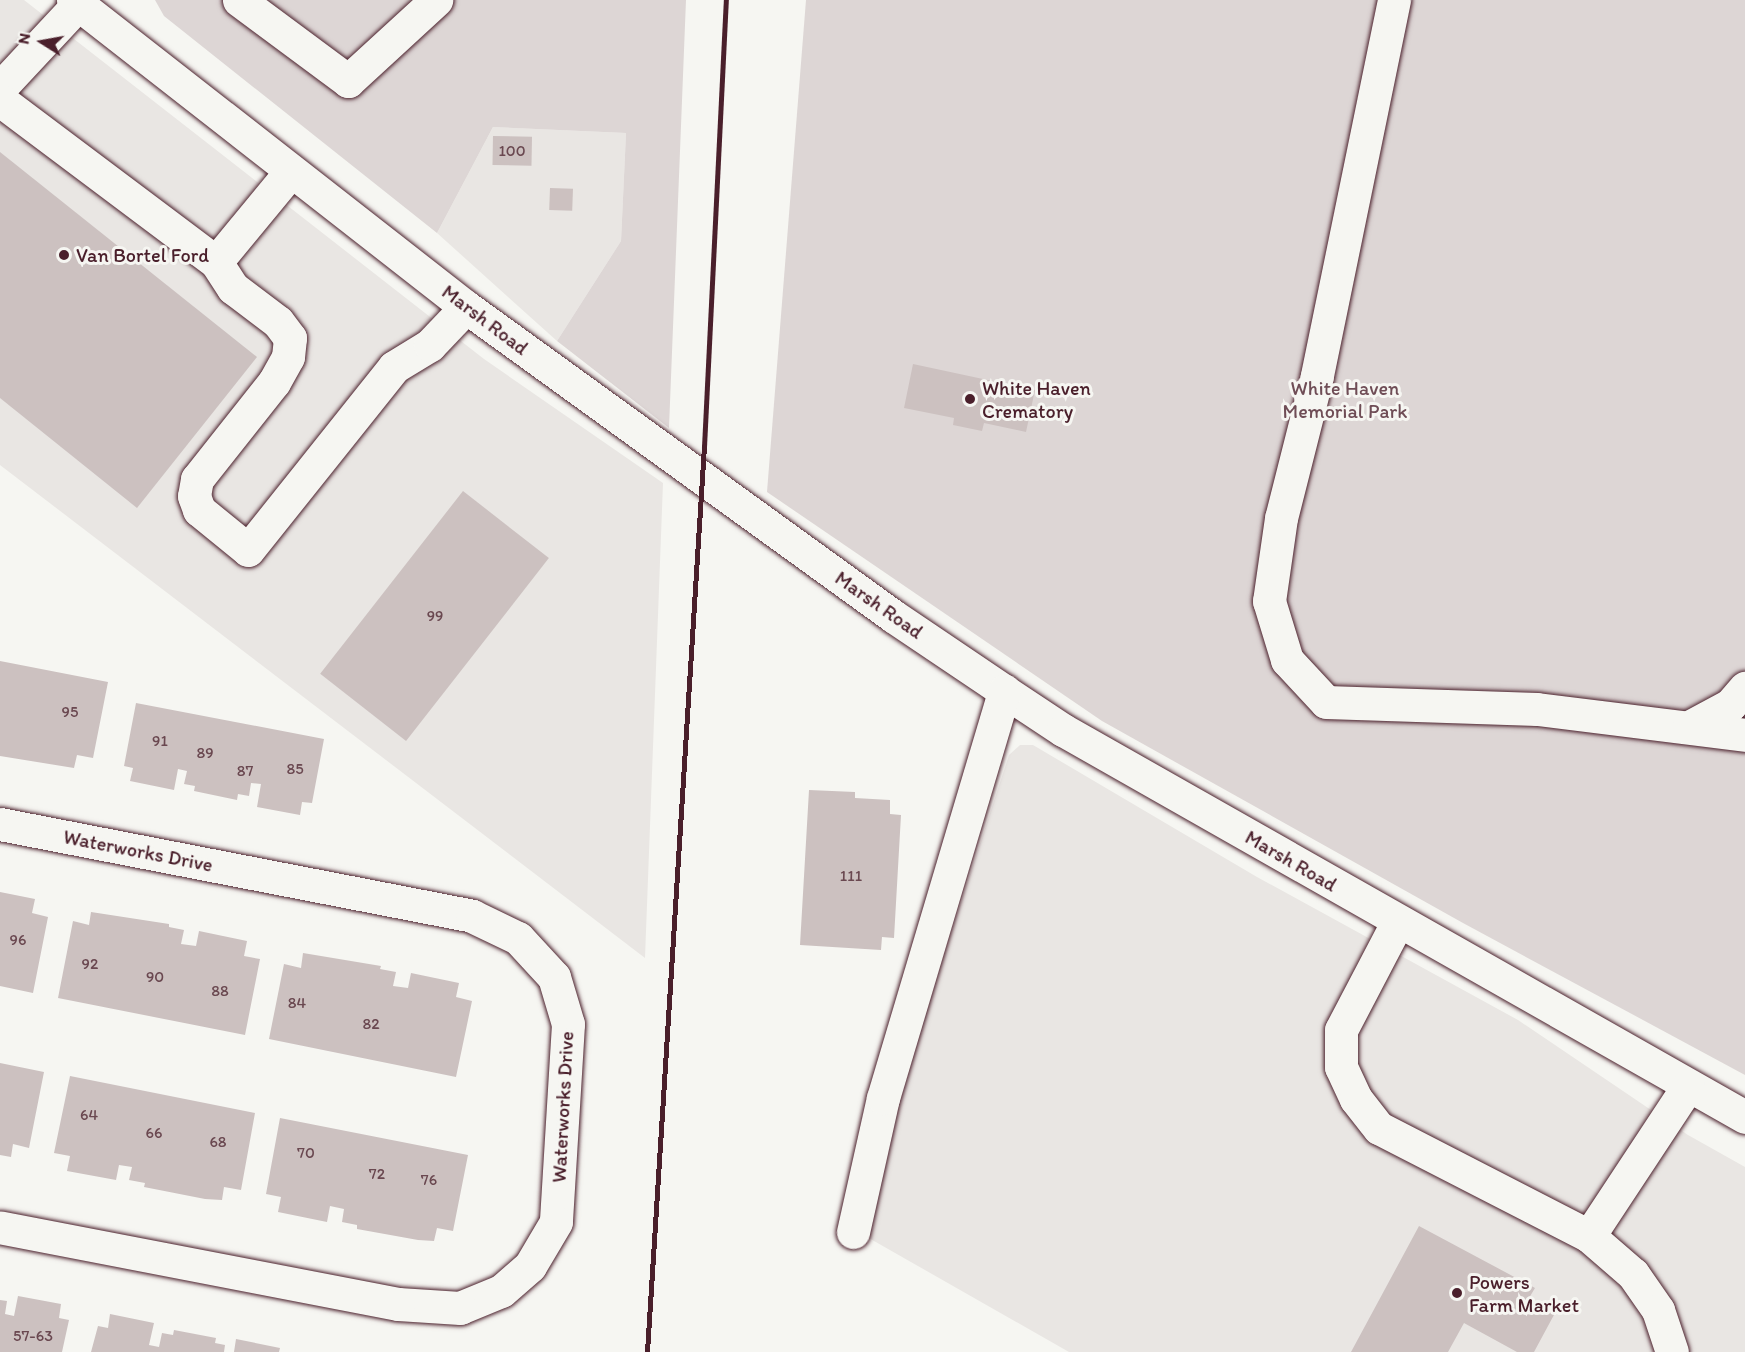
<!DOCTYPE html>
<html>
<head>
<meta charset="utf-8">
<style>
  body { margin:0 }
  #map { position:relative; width:1745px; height:1352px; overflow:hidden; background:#f6f6f2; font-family:Itim,sans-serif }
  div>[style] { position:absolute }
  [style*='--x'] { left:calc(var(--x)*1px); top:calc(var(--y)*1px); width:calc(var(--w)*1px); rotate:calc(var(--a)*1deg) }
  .built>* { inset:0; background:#e9e6e3 }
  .green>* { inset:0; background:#ddd6d5 }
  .building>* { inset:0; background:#ccc1c0; transform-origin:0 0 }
  .roads { filter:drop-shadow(0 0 2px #4a1f2b) drop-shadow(0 0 2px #4a1f2b) }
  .minor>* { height:33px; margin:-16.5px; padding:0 16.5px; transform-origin:16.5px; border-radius:16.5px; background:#f6f6f2 }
  .rail>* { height:4.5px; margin:-2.25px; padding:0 2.25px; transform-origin:2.25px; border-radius:2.25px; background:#4a1f2b }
  .dots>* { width:16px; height:16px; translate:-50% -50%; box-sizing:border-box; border:3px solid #f6f6f2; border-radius:50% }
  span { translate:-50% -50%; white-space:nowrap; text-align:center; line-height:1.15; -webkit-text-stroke:6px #f6f6f2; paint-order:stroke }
  .number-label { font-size:16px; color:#6a4850 }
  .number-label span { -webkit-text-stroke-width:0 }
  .poi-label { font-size:20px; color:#4a1f2b }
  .left { translate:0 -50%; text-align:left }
  .street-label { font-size:20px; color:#4a1f2b }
  .park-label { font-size:20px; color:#6f4d56 }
  .north { position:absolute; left:12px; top:12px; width:60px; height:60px; -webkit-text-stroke:4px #f6f6f2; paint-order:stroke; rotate:281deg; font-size:16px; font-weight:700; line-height:24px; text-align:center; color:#4a1f2b }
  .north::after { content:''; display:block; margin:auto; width:21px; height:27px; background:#4a1f2b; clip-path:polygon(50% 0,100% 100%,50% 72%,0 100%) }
</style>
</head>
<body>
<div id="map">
  <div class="built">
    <div style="clip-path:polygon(0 0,24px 0,484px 359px,663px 483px,645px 958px,0 465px)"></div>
    <div style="clip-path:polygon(493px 127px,626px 133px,621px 241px,557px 341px,437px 233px)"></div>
    <div style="clip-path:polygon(1020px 745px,1033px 745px,1257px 877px,1518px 1020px,1688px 1135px,1745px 1167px,1745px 1352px,1069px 1352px,867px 1237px,894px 1118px,933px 988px,1009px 755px)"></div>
  </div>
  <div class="green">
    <div style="clip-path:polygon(155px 0,686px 0,669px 428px,557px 341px,621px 241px,626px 133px,493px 127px,437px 233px,164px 16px)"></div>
    <div style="clip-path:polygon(806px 0,1745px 0,1745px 1075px,1463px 923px,1102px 721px,767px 492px)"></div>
  </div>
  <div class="building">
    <div style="left:493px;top:136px;width:39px;height:29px;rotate:1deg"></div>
    <div style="clip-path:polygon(0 152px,257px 357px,137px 508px,0 398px)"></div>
    <div style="left:550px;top:188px;width:23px;height:22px;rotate:2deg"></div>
    <div style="clip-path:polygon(913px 364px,1035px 390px,1026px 432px,984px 423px,982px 431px,953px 425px,954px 418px,904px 408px)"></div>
    <div style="left:463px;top:491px;width:109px;height:232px;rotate:38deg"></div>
    <div style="clip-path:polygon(0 661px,108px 682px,93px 758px,77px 755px,74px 768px,0 756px)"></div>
    <div style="clip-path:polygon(136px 703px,324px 739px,312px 803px,302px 802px,300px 815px,257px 807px,261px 784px,251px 783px,249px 796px,238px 794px,237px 800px,194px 791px,195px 786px,184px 784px,187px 771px,178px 769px,174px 790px,130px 781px,133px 768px,124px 766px)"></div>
    <div style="clip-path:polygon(809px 790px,855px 792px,855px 798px,890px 800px,890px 814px,901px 815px,894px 938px,882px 937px,881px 950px,800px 945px)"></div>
    <div style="clip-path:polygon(0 892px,35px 899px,32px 913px,48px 917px,33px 993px,0 986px)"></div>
    <div style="clip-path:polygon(91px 912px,169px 924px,169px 927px,184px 930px,181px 944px,196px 946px,199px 931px,247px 941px,244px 956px,260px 959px,245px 1035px,58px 998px,73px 921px,89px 925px)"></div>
    <div style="clip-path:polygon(303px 953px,381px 966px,380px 969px,396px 972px,393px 986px,408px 988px,411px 973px,459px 983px,456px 997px,472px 1001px,456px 1077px,269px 1039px,284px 964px,301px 968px)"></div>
    <div style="clip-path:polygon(0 1063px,44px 1072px,29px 1148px,13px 1144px,11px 1157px,0 1155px)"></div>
    <div style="clip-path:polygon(70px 1076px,255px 1113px,241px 1190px,224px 1187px,222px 1200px,205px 1199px,144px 1187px,145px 1183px,129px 1180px,132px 1167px,119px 1165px,116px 1180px,67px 1171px,70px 1156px,54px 1153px)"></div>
    <div style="clip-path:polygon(280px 1118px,468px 1155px,453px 1231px,437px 1228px,434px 1241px,418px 1240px,357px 1229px,357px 1225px,342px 1222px,344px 1209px,330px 1206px,327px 1222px,278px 1212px,281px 1197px,266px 1194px)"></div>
    <div style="clip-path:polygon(1419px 1226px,1535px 1288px,1529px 1298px,1555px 1313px,1534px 1352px,1517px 1352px,1464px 1323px,1448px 1352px,1351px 1352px)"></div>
    <div style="clip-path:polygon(18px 1296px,61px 1304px,59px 1318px,69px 1320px,62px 1352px,0 1352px,0 1300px,7px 1301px,5px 1314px,14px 1316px)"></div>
    <div style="clip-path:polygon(110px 1314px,154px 1323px,149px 1345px,159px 1347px,162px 1333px,173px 1335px,174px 1330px,216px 1338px,215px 1343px,225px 1345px,224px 1352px,91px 1352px,98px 1326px,108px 1328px)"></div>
    <div style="clip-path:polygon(236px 1339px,280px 1348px,279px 1352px,234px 1352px)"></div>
  </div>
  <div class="roads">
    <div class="minor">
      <div style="--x:73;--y:0;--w:499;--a:38"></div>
      <div style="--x:466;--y:307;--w:527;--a:35.89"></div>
      <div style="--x:893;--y:616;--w:134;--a:34"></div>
      <div style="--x:1004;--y:691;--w:71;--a:33.5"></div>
      <div style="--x:1063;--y:730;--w:784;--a:29.57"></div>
      <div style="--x:239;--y:0;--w:136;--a:36.6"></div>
      <div style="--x:348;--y:81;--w:120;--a:-42.6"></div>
      <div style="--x:1394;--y:0;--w:384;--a:101.6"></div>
      <div style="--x:1317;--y:376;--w:146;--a:104.2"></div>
      <div style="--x:1281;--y:518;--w:84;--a:98.2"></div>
      <div style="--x:1269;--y:601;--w:62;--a:73"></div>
      <div style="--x:1287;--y:660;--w:57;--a:47.1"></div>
      <div style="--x:1326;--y:702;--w:211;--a:1.9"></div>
      <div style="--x:1537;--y:709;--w:210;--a:7.1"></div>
      <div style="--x:0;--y:88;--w:120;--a:-47"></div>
      <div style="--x:0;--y:100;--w:270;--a:36.9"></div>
      <div style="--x:216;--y:262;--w:31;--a:57"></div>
      <div style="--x:233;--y:288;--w:56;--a:37.1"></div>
      <div style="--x:278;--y:322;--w:20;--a:53"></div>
      <div style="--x:290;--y:338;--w:19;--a:96"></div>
      <div style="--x:288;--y:357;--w:29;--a:119"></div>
      <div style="--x:274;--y:382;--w:124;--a:128.4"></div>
      <div style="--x:197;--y:479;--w:17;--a:100"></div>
      <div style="--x:194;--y:496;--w:15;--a:70"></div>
      <div style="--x:199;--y:510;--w:63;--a:39.2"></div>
      <div style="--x:248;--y:550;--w:234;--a:-51.4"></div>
      <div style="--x:394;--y:367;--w:42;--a:-31.4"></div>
      <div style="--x:430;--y:345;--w:52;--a:-46.5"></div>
      <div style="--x:216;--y:262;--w:118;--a:-50.5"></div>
      <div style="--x:1689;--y:727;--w:47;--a:-28.2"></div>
      <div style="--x:1730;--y:705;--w:23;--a:-49"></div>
      <div style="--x:0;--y:824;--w:481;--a:11"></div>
      <div style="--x:472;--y:916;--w:51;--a:25.6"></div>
      <div style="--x:518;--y:938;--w:53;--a:47.3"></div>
      <div style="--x:554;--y:977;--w:49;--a:73.4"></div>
      <div style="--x:568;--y:1024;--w:198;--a:93.5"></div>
      <div style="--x:556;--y:1222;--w:51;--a:120.6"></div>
      <div style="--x:530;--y:1266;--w:38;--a:139"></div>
      <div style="--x:501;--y:1291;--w:44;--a:157.5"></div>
      <div style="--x:460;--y:1308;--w:62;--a:-176.3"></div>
      <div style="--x:398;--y:1304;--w:405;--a:-169.1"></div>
      <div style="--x:1398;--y:921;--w:123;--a:117.6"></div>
      <div style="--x:1341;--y:1030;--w:37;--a:90"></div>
      <div style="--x:1341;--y:1067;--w:35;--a:65"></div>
      <div style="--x:1356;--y:1099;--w:37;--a:52"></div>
      <div style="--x:1379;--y:1128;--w:236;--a:27.2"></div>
      <div style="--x:1589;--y:1236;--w:180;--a:-56.6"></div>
      <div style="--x:853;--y:1232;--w:137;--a:-77.4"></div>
      <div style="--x:883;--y:1098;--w:425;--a:-73.4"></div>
      <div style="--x:1589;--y:1236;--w:58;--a:40.8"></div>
      <div style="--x:1633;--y:1274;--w:44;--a:55.2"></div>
      <div style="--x:1658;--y:1310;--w:44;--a:71.6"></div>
    </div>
  </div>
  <div class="rail">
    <div style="--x:647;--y:1352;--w:907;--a:-86.4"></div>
    <div style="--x:704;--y:447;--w:448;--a:-87.2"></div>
  </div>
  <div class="dots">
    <div style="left:64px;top:255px;background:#4a1f2b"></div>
    <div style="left:970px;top:399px;background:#4a1f2b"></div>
    <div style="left:1457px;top:1293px;background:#4a1f2b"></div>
  </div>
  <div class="number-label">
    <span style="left:512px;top:151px">100</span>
    <span style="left:435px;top:616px">99</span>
    <span style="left:70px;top:712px">95</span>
    <span style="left:160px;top:741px">91</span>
    <span style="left:205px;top:753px">89</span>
    <span style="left:295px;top:769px">85</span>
    <span style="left:245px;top:771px">87</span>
    <span style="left:851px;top:876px">111</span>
    <span style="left:18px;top:940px">96</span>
    <span style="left:90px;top:964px">92</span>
    <span style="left:155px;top:977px">90</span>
    <span style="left:220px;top:991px">88</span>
    <span style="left:297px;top:1003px">84</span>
    <span style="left:371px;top:1024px">82</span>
    <span style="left:89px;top:1115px">64</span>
    <span style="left:154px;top:1133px">66</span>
    <span style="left:218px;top:1142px">68</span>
    <span style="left:306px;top:1153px">70</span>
    <span style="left:377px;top:1174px">72</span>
    <span style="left:429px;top:1180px">76</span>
    <span style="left:33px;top:1336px">57-63</span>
  </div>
  <div class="poi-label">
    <span class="left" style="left:76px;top:255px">Van Bortel Ford</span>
    <span class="left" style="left:982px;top:400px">White Haven<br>Crematory</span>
    <span class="left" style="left:1469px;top:1294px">Powers<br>Farm Market</span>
  </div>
  <div class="street-label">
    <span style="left:485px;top:320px;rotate:37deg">Marsh Road</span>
    <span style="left:879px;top:605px;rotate:35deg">Marsh Road</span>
    <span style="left:138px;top:851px;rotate:11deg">Waterworks Drive</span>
    <span style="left:1291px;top:861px;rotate:30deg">Marsh Road</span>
    <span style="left:563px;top:1107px;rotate:-87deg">Waterworks Drive</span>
  </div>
  <div class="park-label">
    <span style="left:1345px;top:400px">White Haven<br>Memorial Park</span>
  </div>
  <div class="north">N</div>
</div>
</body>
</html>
